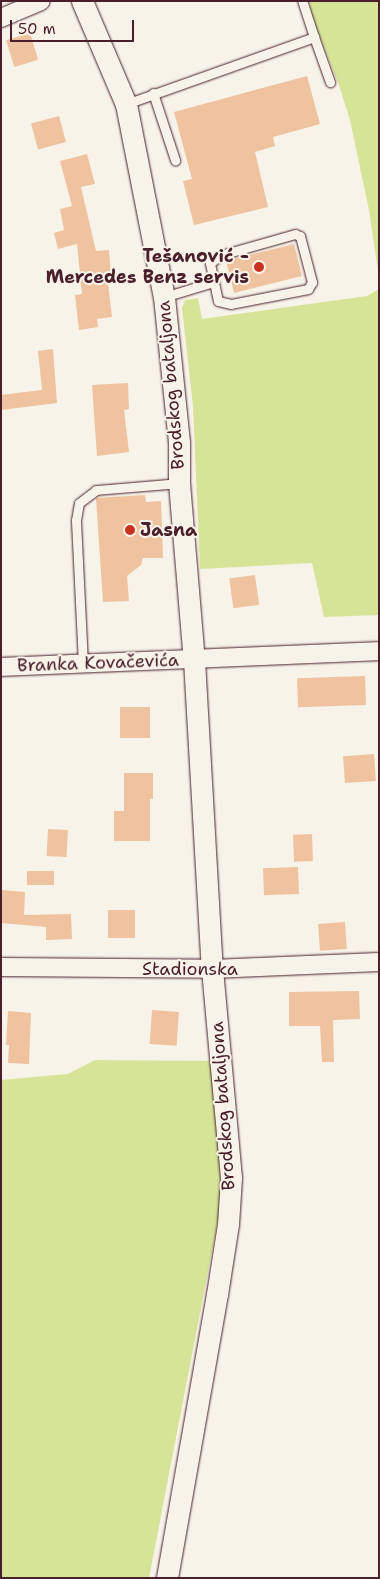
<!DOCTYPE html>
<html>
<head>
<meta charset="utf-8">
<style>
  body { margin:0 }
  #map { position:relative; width:380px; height:1579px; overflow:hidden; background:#f7f3e8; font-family:"Shantell Sans",sans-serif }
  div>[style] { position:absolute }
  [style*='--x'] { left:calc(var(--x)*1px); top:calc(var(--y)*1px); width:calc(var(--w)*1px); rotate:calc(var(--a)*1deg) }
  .green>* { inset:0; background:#d5e497 }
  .building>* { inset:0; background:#efc39f; transform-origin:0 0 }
  .roads { filter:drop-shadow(0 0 1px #4a1f2b) drop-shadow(0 0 1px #4a1f2b) }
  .service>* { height:9px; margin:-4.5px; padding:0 4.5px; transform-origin:4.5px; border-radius:4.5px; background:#f7f3e8 }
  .minor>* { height:18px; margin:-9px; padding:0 9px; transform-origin:9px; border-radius:9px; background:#f7f3e8 }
  .tertiary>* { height:21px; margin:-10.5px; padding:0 10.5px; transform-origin:10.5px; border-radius:10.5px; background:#f7f3e8 }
  .dots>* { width:14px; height:14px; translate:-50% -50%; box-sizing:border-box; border:2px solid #f7f3e8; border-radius:50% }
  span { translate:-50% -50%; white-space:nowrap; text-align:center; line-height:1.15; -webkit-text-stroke:4px #f7f3e8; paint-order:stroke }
  .poi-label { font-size:18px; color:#4a1f2b; font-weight:700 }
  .right { translate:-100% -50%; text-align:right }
  .left { translate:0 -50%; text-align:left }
  .street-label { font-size:18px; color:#4a1f2b }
  .frame { position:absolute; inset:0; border:2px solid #4a1f2b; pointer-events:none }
  .scale { position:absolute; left:10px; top:20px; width:124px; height:22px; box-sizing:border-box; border:2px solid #4a1f2b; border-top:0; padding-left:6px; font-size:15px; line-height:18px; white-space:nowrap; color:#4a1f2b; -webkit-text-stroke:4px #f7f3e8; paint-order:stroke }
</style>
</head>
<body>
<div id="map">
  <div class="green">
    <div style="clip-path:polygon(309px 1px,379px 1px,379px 278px,369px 210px,350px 120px,339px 85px,313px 20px)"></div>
    <div style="clip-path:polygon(379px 289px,379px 615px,324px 617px,312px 563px,200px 569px,193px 406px,182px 308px,185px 300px,198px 298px,202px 319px,367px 296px)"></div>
    <div style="clip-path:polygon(95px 1060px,211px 1061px,219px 1137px,221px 1204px,149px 1578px,1px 1578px,1px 1080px,68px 1074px)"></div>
  </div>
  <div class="building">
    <div style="left:30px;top:33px;width:28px;height:25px;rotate:73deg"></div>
    <div style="clip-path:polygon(307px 76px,320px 124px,273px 137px,275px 146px,255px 152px,268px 207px,194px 225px,183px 181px,192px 179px,174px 112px)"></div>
    <div style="left:59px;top:116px;width:27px;height:29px;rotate:75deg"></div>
    <div style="clip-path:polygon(87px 154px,95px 184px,81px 187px,96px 251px,109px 250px,111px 275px,107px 275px,112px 317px,97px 319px,98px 327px,79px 330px,75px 295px,82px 294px,77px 244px,58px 249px,54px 233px,64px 230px,60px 209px,72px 206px,60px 161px)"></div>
    <div style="left:294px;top:244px;width:33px;height:70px;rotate:76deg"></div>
    <div style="clip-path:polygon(53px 349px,57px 403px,1px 410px,1px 395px,42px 390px,38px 351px)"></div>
    <div style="clip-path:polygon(128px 383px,129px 409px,124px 410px,129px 452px,97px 456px,92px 385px)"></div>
    <div style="clip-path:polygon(145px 495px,146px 502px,161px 501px,163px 558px,143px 558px,141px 565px,127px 576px,129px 601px,103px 602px,96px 498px)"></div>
    <div style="left:255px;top:575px;width:30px;height:26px;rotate:82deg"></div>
    <div style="left:365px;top:676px;width:29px;height:68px;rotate:88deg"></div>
    <div style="left:120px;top:707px;width:30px;height:31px"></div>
    <div style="left:374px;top:754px;width:27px;height:31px;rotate:86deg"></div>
    <div style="clip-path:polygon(124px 773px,153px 773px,153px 799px,150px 799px,150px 841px,114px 841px,114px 811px,124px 811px)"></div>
    <div style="left:48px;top:829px;width:20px;height:27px;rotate:3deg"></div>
    <div style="left:312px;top:834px;width:27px;height:19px;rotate:88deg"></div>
    <div style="left:298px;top:867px;width:27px;height:35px;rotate:88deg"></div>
    <div style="left:54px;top:871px;width:14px;height:27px;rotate:90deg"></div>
    <div style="clip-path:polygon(1px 890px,25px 892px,24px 915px,71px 914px,72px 939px,46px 940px,46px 927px,1px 923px)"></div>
    <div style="left:108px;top:910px;width:27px;height:28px"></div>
    <div style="left:345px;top:922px;width:27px;height:27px;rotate:86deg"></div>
    <div style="clip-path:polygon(359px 991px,360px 1019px,333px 1020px,334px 1062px,322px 1062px,320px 1026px,289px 1026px,289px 992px)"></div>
    <div style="left:152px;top:1010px;width:27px;height:34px;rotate:4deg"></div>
    <div style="clip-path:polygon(8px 1011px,31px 1013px,29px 1064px,8px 1063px,9px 1045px,6px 1045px)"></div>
  </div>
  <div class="roads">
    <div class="service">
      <div style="--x:314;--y:37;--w:48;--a:70.4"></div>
      <div style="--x:153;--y:93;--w:71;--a:71.8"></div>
      <div style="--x:126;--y:104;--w:200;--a:-19.6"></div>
      <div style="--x:314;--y:37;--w:38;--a:-108"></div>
      <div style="--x:295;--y:234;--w:5;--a:22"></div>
      <div style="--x:300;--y:236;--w:48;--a:75.4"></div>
      <div style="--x:312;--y:282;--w:8;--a:120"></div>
      <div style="--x:308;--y:289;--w:78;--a:169"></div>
      <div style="--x:231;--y:304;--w:13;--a:-167"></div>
      <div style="--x:218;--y:301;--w:39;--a:-102"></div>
      <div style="--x:210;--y:263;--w:14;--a:-36"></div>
      <div style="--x:221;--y:255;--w:77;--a:-15.8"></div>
      <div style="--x:164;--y:297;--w:51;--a:-17"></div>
      <div style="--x:83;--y:664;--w:144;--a:-92.8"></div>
      <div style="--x:76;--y:520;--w:17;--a:-80"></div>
      <div style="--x:79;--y:503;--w:21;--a:-37"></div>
      <div style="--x:96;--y:490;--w:83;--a:-4.8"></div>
    </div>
    <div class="minor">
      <div style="--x:1;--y:18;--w:43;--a:-23"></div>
      <div style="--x:1;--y:667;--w:378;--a:-2.4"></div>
      <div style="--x:1;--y:967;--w:211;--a:0.5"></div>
      <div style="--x:212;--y:969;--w:167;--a:-2.4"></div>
    </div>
    <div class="tertiary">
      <div style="--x:82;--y:1;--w:112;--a:66.9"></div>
      <div style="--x:126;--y:104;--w:197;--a:78.9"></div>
      <div style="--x:164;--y:297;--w:146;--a:84.1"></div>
      <div style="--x:179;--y:442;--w:41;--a:90"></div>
      <div style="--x:179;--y:483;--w:178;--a:85.2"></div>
      <div style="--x:194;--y:660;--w:310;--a:86.7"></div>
      <div style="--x:212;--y:969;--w:210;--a:84.8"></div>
      <div style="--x:231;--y:1178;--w:46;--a:93.7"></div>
      <div style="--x:228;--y:1224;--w:71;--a:98.9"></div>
      <div style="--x:217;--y:1294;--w:288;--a:100"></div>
    </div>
  </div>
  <div class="dots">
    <div style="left:259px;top:267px;background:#c8321e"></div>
    <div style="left:130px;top:530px;background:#c8321e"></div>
  </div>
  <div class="poi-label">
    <span class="right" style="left:249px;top:267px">Tešanović -<br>Mercedes Benz servis</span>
    <span class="left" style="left:140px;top:530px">Jasna</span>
  </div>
  <div class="street-label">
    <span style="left:171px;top:385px;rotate:-95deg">Brodskog bataljona</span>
    <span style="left:98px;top:663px;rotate:-2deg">Branka Kovačevića</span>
    <span style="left:190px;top:969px">Stadionska</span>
    <span style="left:223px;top:1106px;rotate:-94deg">Brodskog bataljona</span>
  </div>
  <div class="frame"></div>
  <div class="scale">50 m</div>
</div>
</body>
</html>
